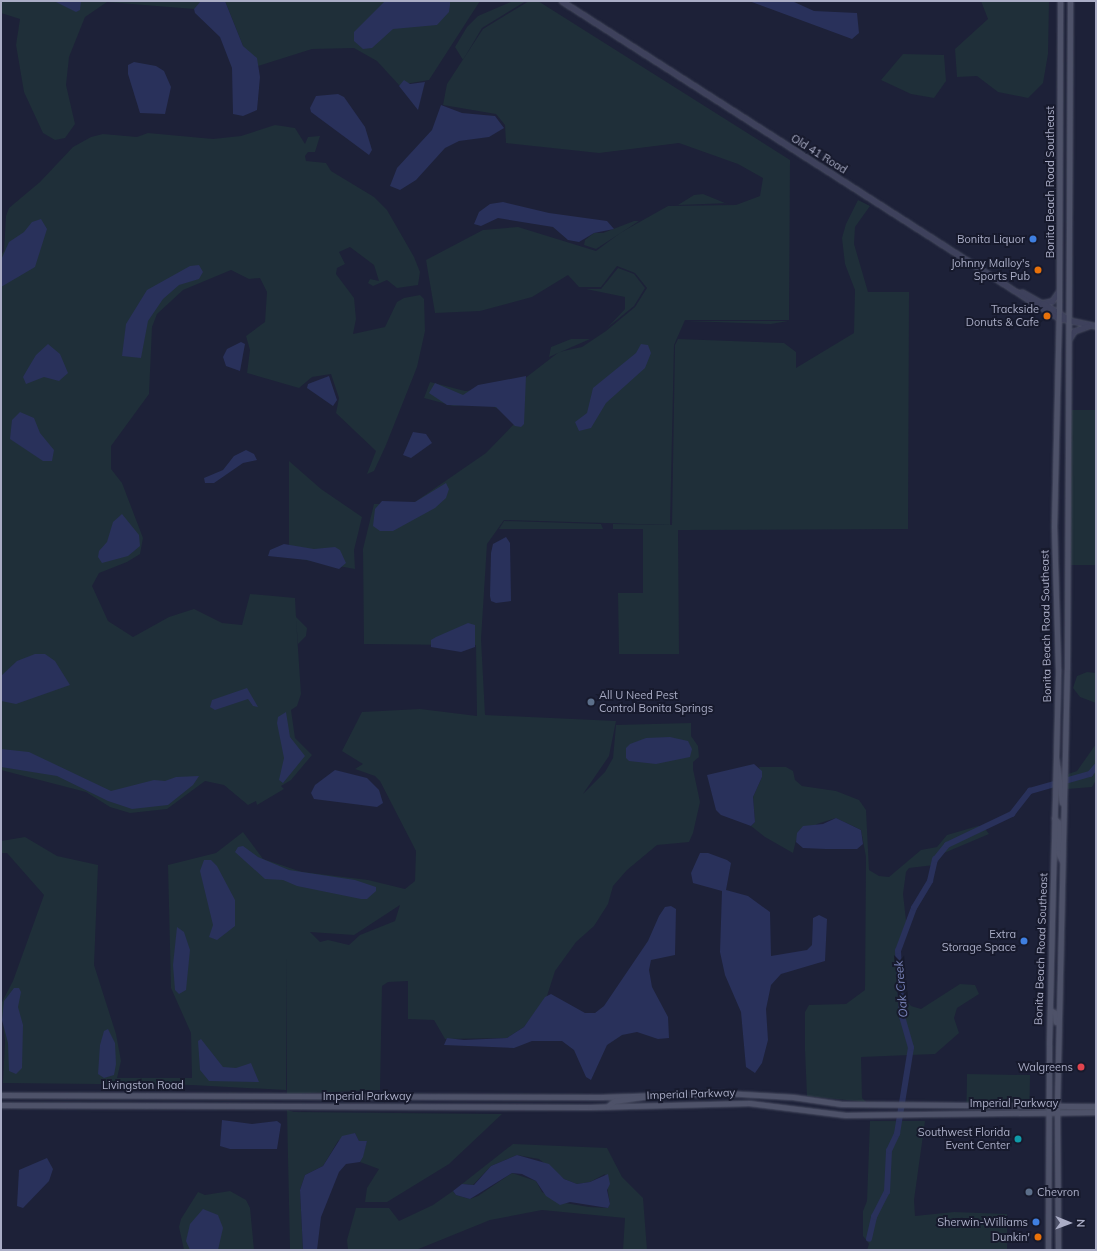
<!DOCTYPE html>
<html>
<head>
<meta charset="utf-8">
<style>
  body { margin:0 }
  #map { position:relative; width:1097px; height:1251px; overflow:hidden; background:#1d2138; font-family:Mulish,sans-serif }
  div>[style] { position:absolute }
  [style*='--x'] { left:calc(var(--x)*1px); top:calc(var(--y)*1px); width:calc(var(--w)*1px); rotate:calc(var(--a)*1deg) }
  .green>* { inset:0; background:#1f2f39; transform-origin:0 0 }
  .water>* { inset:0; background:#29315b }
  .river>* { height:5.5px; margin:-2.75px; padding:0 2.75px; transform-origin:2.75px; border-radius:2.75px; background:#29315b }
  .roads { filter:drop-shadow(0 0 1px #4b4f64) drop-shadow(0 0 1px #4b4f64) }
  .secondary>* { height:4.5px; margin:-2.25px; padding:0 2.25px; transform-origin:2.25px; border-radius:2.25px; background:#3e415c }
  .primary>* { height:5px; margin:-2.5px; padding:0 2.5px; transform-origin:2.5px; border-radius:2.5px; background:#4e5269 }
  .dots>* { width:11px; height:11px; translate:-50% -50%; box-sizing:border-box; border:2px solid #171a2d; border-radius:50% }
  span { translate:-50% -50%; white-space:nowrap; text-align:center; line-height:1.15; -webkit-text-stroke:4px #171a2d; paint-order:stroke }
  .street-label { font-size:11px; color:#aaadc6 }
  .poi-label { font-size:11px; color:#aaadc6 }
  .right { translate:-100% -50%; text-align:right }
  .left { translate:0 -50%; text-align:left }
  .water-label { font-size:12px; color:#7781b6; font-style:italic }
  .frame { position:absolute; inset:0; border:2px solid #aaadc6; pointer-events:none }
  .north { position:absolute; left:1049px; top:1203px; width:40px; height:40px; -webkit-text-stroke:3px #171a2d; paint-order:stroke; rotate:91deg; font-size:11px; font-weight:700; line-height:16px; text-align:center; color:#aaadc6 }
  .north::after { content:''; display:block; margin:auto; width:14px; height:18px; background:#aaadc6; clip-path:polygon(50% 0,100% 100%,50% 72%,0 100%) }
</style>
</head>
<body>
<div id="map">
  <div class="green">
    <div style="clip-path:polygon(1px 1px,202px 1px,194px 9px,107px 2px,85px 17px,69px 57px,66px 85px,75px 124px,65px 138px,55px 140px,43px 133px,24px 92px,16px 45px,20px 19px,1px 13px)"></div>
    <div style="clip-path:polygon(225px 1px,480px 1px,429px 80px,399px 85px,377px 61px,354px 48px,312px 49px,258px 66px,243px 46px)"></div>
    <div style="clip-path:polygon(513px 1px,526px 1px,482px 28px,463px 60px,455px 47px,467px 27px,478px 16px)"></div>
    <div style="clip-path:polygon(evenodd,529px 1px,538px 1px,790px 160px,789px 320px,685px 320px,674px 345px,670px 525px,504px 520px,487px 544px,481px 639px,485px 715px,616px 721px,609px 756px,583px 794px,605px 772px,613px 758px,616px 725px,691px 723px,691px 736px,698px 746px,699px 757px,693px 762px,693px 769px,700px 802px,693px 833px,689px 842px,657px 845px,627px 870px,613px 886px,608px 904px,594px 926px,576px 942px,555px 971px,547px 996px,524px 1027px,507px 1038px,445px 1039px,434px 1020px,408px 1019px,408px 981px,388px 982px,382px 986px,380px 1090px,287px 1094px,287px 955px,286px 1090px,192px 1085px,3px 1083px,5px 1041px,1px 1004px,13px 981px,44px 895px,7px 853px,1px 853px,1px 841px,25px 837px,57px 856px,98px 865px,94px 965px,116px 1034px,121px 1061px,117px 1078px,192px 1078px,191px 1033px,171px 988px,168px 865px,216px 853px,243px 832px,263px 859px,302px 872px,368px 880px,405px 889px,415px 881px,416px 851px,380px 781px,375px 776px,355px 769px,363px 764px,342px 751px,362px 712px,420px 709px,477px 716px,476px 645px,364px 644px,363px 549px,374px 504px,412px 504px,486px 453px,515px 423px,509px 415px,485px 402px,454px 406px,424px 398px,430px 382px,465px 391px,515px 386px,559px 352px,582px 347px,606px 331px,635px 307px,647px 288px,635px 273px,617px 266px,601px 287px,579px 287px,568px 275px,532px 297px,480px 311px,435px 313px,426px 260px,483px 230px,518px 227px,596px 251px,620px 233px,668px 206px,736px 205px,760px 196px,763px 178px,738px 164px,679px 143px,599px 153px,506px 143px,505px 125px,496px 114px,443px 105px,447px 84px,483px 29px,529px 1px,400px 905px,395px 921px,360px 935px,349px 945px,328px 940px,320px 942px,310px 932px,354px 935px,400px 905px)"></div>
    <div style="clip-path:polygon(981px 1px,1049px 1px,1048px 54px,1043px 83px,1028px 98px,998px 92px,977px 76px,957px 77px,955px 49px,988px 19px)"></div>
    <div style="clip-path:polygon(903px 54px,944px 55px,946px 81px,934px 98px,911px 94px,881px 80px)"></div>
    <div style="clip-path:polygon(275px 125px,295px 128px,305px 144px,308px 137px,320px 136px,315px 152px,308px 152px,305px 156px,306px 161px,326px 163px,331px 171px,374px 197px,387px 210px,414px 257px,420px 272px,418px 285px,397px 288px,387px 280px,373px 286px,368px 283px,370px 279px,379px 281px,374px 265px,350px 247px,339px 252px,345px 264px,337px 268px,336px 274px,354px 298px,356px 319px,353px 334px,385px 327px,397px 302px,404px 298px,420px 295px,424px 299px,425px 331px,417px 367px,386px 445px,374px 471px,367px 474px,376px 451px,336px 413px,339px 398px,331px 374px,312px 377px,299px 388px,247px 373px,250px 350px,246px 336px,265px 322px,267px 292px,260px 278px,249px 279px,231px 270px,183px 290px,157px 314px,152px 327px,149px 394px,111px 446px,111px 469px,122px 483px,143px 538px,140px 554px,127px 562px,99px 573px,92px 586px,108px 621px,133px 637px,169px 617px,194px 609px,222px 623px,242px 625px,250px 594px,295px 598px,296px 617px,307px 628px,306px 636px,298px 644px,296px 619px,301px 694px,297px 706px,291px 710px,295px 738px,312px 755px,291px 780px,281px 786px,284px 789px,257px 805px,256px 801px,248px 805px,224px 785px,205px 781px,167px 809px,130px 813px,110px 807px,86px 792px,1px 770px,1px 255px,4px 251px,6px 216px,9px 208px,40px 182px,73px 147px,91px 137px,103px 134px,137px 137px,148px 133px,213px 139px,241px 136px)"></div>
    <div style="clip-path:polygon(703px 194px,725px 203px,730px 203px,678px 205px,694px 195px)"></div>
    <div style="clip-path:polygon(858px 200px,870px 206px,855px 227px,854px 244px,868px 292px,909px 292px,908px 529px,678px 530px,679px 654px,619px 654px,618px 593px,643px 593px,643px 529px,613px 529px,613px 524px,672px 525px,675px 345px,678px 339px,784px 343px,796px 352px,796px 368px,854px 333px,855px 290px,845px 264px,842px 238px,846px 224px)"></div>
    <div style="clip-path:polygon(634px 221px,639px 221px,596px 249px,584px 245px,585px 240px,594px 233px,603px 233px)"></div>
    <div style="clip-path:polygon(618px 268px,634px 274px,645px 288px,634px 306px,608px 327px,625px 309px,625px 297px,586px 289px,601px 289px)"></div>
    <div style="clip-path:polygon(686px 321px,788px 321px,771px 324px)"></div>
    <div style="clip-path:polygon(571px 339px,590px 339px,549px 357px,551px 347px)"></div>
    <div style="left:1096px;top:410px;width:155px;height:25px;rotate:90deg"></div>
    <div style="clip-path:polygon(289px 461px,321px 489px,362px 517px,354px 550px,355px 569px,289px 557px)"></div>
    <div style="clip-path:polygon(504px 521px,601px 524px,603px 529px,499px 529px)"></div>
    <div style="clip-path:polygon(1087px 672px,1096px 673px,1096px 703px,1080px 697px,1073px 688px,1077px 676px)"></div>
    <div style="clip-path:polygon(1096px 744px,1096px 780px,1092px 787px,1067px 789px,1068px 774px,1077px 771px)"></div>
    <div style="clip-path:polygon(759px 767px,786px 767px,793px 771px,795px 780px,802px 786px,836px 791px,859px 800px,866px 810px,869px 870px,879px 876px,889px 877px,921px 850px,937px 847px,947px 835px,978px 826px,983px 826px,989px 834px,944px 853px,934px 865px,909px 868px,906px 872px,903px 894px,907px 929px,899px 953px,902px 994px,911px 1006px,921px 1009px,960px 984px,975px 985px,979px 994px,957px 1008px,954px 1018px,959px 1033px,935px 1054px,861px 1057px,862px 1098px,866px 1102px,807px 1096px,805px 1050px,805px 1012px,809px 1005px,846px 1004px,865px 990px,866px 857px,861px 830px,836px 818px,817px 824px,796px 840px,793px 853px,765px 837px,751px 826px,755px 822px,753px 797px,762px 777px)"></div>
    <div style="left:967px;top:1074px;width:63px;height:29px;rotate:1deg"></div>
    <div style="clip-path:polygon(287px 1110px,294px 1112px,502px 1114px,449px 1164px,387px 1202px,365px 1202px,367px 1188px,379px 1169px,360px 1162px,367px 1141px,359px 1141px,355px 1133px,338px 1141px,323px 1166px,305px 1175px,300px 1190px,303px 1250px,290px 1250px)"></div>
    <div style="clip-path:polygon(870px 1121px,925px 1121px,914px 1200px,915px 1216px,954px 1212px,1007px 1214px,1007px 1250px,867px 1250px,869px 1244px,863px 1236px,863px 1211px,867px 1201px)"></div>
    <div style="clip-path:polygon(513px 1144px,607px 1148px,622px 1177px,643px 1198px,647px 1250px,623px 1250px,625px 1218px,542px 1210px,490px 1220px,416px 1250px,348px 1250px,347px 1240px,356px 1208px,389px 1208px,399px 1221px,433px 1205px,453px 1191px,456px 1195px,470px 1199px,478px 1196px,512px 1173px,536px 1181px,542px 1192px,565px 1203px,589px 1207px,608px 1208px,610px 1204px,605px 1174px,590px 1182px,577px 1184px,564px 1179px,539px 1159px,517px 1155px,491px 1166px,473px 1185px,462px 1184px)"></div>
    <div style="clip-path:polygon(230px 1191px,246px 1200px,250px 1208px,254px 1250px,184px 1250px,179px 1227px,181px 1219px,198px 1192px,205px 1195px)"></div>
  </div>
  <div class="water">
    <div style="clip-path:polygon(54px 1px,81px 1px,80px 10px,76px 12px)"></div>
    <div style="clip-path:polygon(201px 1px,225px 1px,243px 46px,257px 58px,260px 77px,257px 110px,243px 116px,233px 114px,232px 68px,220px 37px,195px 13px,194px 9px)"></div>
    <div style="clip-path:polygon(385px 1px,450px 1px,450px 5px,449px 12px,437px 25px,393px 29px,372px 48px,363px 49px,354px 41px,354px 32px)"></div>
    <div style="clip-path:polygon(749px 1px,792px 1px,814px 11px,857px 13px,859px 33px,852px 39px)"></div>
    <div style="clip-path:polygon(134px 62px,156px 66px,164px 71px,171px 87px,165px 114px,140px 113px,128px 74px,128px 65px)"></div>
    <div style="clip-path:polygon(404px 80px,410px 84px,425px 82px,418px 110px,399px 86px)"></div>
    <div style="clip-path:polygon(338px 94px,344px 97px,365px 127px,372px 150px,369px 155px,311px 112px,310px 108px,316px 96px)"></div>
    <div style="clip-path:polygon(441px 105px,462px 113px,495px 116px,504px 128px,489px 137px,459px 141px,445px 148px,416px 180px,400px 190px,390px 186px,397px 168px,432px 130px)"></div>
    <div style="clip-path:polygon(503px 202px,549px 213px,607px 221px,614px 229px,594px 233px,579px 242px,568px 240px,553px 227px,498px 218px,481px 226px,474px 224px,479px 212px,490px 204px)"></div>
    <div style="clip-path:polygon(41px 219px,47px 229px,35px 267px,1px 287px,1px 260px,9px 242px,24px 232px,32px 222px)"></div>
    <div style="clip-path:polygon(199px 265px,203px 272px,199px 279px,179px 285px,163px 299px,148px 321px,141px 358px,122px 356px,126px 324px,147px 290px,190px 266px)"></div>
    <div style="clip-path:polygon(241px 342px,245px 344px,240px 371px,226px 366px,223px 357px,227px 349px)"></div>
    <div style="clip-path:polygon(48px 344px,60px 354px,68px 373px,59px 381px,44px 377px,26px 384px,23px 377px,27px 370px,36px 355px)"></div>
    <div style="clip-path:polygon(641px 344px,648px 345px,651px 353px,645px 368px,606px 403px,591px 428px,579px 431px,575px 422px,587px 413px,593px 388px,636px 353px)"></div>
    <div style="clip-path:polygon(329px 376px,337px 400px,333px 406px,307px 388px,308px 384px)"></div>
    <div style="clip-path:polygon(526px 376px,524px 424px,521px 427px,515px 426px,496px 407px,447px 405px,429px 393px,435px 383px,463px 395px,478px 385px)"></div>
    <div style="clip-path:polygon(20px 412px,34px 418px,40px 433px,54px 450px,52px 461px,43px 461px,10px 439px,12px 420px)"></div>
    <div style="clip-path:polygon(413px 432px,426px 434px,432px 443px,411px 458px,403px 455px)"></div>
    <div style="clip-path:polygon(246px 450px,254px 454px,257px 460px,243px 463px,214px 483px,205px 483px,204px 478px,223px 470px,234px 456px)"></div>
    <div style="clip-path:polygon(446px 483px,449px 489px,446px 498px,435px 508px,393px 531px,380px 531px,373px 526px,375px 509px,382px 501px,415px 502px)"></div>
    <div style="clip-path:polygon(122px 514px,139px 535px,140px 546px,128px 556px,102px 563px,98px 557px,99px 551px,107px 542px,113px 522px)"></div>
    <div style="clip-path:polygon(506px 537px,510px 543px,511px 601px,496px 603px,491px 601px,490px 596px,491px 553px,493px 544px)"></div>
    <div style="clip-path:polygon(284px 544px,314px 549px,335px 547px,340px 550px,346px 563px,339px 569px,307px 560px,268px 556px,270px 550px)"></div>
    <div style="clip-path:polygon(468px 623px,475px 625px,475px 647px,461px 652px,431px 647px,431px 640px,436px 637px)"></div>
    <div style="clip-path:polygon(35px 654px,45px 654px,55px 661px,70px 685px,16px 704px,1px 701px,1px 676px,17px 661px)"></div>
    <div style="clip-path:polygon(247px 688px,258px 707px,253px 706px,248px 699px,215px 710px,210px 707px,212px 700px)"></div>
    <div style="clip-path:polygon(286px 712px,290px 737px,305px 756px,283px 783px,279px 780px,284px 758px,277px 723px,278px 717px)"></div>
    <div style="clip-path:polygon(670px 737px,688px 741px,692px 749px,690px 757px,656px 764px,629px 761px,626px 758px,626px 748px,630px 744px,646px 738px)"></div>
    <div style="clip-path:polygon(1px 749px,29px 752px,111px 791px,154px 780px,165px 781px,176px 777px,199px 776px,193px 785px,168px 805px,132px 809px,108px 801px,57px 776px,1px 767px)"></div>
    <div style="clip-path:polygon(754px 764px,762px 771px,762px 777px,753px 797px,755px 822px,751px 826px,721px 815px,716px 810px,707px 775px)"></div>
    <div style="clip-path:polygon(335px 770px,367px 778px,379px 790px,383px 803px,377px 807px,314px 799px,311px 793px,315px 785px)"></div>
    <div style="clip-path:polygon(836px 818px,861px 830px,863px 844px,857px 849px,826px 849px,803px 848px,796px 842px,797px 833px,803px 826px,823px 824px)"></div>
    <div style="clip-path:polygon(243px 846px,258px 857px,289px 870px,355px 880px,376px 887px,376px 891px,367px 899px,361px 899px,297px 886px,283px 880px,265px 879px,235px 852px,238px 847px)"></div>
    <div style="clip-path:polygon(700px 853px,708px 853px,727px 860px,731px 863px,726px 890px,748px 896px,770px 912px,771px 956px,807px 950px,812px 945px,813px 918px,819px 915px,827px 919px,825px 961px,781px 974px,771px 985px,766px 1009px,768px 1040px,762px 1063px,755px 1073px,746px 1067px,741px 1012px,725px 975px,720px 952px,722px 891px,693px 883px,691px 873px)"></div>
    <div style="clip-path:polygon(204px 860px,211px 860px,217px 866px,235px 900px,235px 926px,217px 940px,209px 937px,213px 925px,200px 871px)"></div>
    <div style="clip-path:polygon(671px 906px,676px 909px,675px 955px,651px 960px,649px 970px,652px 987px,668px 1017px,669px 1038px,658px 1039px,637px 1032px,622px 1035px,607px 1045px,591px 1080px,586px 1077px,574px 1050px,562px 1041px,532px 1041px,514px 1048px,444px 1045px,447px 1038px,464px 1040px,507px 1038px,524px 1027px,545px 997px,551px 994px,585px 1013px,595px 1013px,604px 1006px,648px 941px,659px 916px,665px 907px)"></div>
    <div style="clip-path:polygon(177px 927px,184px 932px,190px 950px,186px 990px,179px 994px,175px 990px,173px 965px)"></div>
    <div style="clip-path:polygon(14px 988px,19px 988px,21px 992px,18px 1007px,23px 1025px,22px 1068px,16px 1074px,9px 1071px,8px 1043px,2px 1020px,4px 1001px)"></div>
    <div style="clip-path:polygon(108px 1029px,115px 1043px,116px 1064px,114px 1075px,104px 1078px,98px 1074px,100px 1045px,104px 1031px)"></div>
    <div style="clip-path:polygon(201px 1039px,223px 1067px,236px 1068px,251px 1063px,259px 1082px,209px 1081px,200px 1070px,198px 1041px)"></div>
    <div style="clip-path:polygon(222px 1120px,252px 1124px,277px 1121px,281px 1124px,277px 1149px,230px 1149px,220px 1146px)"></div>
    <div style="clip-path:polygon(355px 1133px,359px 1141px,367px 1141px,363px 1157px,360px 1162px,346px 1164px,339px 1172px,321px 1217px,317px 1250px,303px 1250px,300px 1190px,305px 1175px,323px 1166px,342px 1136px)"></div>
    <div style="clip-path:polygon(517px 1155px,549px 1164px,564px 1179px,577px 1184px,590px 1182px,608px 1174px,610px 1184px,607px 1190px,610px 1204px,608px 1208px,570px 1202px,560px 1205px,546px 1196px,536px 1181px,522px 1174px,512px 1173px,470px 1199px,456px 1195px,453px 1191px,462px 1184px,474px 1185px,491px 1166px)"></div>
    <div style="clip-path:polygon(47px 1158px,53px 1169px,49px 1181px,23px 1208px,17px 1206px,19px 1170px)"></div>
    <div style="clip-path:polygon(203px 1209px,218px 1215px,223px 1228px,218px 1250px,190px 1250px,186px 1241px,190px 1224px)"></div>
  </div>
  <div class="river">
    <div style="--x:869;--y:1239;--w:23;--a:-77"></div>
    <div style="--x:874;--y:1217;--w:28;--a:-63"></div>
    <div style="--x:887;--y:1192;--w:41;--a:-87.2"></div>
    <div style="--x:889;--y:1151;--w:19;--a:-65"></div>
    <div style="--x:897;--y:1134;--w:87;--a:-80.8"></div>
    <div style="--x:911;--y:1048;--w:32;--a:-106"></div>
    <div style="--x:902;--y:1017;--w:66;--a:-93.5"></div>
    <div style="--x:898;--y:951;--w:46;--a:-69.6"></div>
    <div style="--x:914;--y:908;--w:31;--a:-59"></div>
    <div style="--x:930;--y:881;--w:22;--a:-77"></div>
    <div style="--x:935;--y:860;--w:19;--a:-51"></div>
    <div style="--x:947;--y:845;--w:72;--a:-25.5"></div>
    <div style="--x:1012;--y:814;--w:29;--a:-52"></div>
    <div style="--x:1030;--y:791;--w:62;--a:-15.8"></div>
    <div style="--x:1090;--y:774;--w:9;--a:-49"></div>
  </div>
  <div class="roads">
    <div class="secondary">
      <div style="--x:562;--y:1;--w:560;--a:32.61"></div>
      <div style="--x:1034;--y:303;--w:29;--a:31"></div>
      <div style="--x:1059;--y:318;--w:38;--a:12"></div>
      <div style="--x:1022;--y:292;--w:23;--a:29"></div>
      <div style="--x:1042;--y:303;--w:10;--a:-11"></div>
      <div style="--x:1052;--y:301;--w:12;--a:-55"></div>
      <div style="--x:1043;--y:303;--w:28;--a:32"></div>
      <div style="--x:1069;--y:339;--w:9;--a:-58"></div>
      <div style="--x:1074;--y:331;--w:15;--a:-20"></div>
    </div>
    <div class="primary">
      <div style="--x:1056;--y:757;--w:46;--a:82.6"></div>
      <div style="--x:1054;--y:818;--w:6;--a:45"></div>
      <div style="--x:1058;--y:822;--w:30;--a:90"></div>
      <div style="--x:1058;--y:852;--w:10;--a:66"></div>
      <div style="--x:1050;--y:1010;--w:6;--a:31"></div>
      <div style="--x:1055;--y:1013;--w:9;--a:84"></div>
      <div style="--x:1;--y:1095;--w:601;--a:0.19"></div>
      <div style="--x:602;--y:1097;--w:123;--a:-1.9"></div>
      <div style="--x:725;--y:1093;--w:68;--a:3.4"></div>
      <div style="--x:793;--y:1097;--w:49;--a:8.1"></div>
      <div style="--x:842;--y:1104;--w:254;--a:0.5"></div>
      <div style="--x:1;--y:1105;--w:589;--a:0.19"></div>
      <div style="--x:590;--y:1107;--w:159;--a:-1.4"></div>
      <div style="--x:749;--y:1103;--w:97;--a:7.1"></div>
      <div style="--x:845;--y:1115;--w:251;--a:-0.7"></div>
      <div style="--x:608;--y:1106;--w:8;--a:-40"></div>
      <div style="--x:614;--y:1101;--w:37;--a:-8"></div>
      <div style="--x:1048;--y:1250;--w:206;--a:-89.7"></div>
      <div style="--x:1049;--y:1044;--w:375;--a:-88.6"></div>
      <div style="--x:1058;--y:669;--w:142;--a:-91.6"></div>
      <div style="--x:1054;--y:527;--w:215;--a:-88.7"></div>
      <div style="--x:1059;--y:312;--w:311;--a:-89.8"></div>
      <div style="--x:1058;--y:1250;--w:144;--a:-90.4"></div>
      <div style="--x:1057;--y:1106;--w:437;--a:-88.7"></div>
      <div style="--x:1067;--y:669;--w:668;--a:-89.74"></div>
    </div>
  </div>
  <div class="dots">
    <div style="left:1033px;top:239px;background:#3f7fe0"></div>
    <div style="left:1038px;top:270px;background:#e8710a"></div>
    <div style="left:1047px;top:316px;background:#e8710a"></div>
    <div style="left:591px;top:702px;background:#5c6f8a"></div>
    <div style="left:1024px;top:941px;background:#3f7fe0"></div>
    <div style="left:1081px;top:1067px;background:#e0444e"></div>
    <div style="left:1018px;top:1139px;background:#0f9aa8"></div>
    <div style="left:1029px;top:1192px;background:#5c6f8a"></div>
    <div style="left:1036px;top:1222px;background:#3f7fe0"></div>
    <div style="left:1038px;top:1237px;background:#e8710a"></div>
  </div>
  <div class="street-label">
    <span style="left:819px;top:154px;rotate:32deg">Old 41 Road</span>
    <span style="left:1050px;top:182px;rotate:-90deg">Bonita Beach Road Southeast</span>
    <span style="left:1046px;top:626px;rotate:-91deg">Bonita Beach Road Southeast</span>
    <span style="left:1041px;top:949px;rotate:-88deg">Bonita Beach Road Southeast</span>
    <span style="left:143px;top:1085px">Livingston Road</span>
    <span style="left:691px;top:1094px;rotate:-2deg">Imperial Parkway</span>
    <span style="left:367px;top:1096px">Imperial Parkway</span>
    <span style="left:1014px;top:1103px">Imperial Parkway</span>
  </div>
  <div class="poi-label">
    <span class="right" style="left:1025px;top:239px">Bonita Liquor</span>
    <span class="right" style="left:1030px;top:270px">Johnny Malloy's<br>Sports Pub</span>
    <span class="right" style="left:1039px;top:316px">Trackside<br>Donuts &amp; Cafe</span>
    <span class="left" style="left:599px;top:702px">All U Need Pest<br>Control Bonita Springs</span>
    <span class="right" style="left:1016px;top:941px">Extra<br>Storage Space</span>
    <span class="right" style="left:1073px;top:1067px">Walgreens</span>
    <span class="right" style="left:1010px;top:1139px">Southwest Florida<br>Event Center</span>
    <span class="left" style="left:1037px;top:1192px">Chevron</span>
    <span class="right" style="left:1028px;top:1222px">Sherwin-Williams</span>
    <span class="right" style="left:1030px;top:1237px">Dunkin'</span>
  </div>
  <div class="water-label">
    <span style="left:901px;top:989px;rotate:-95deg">Oak Creek</span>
  </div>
  <div class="frame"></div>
  <div class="north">N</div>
</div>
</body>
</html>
